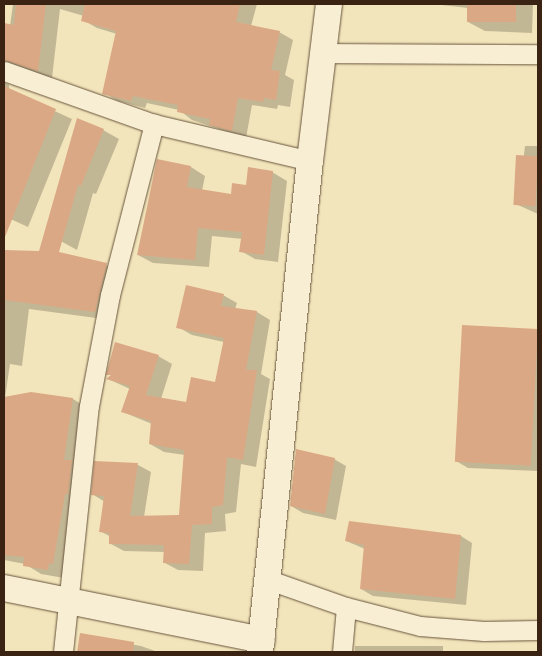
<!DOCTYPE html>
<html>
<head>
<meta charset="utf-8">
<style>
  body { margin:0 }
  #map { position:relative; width:542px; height:656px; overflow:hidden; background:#f3e5bb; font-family:"IM FELL Great Primer",serif }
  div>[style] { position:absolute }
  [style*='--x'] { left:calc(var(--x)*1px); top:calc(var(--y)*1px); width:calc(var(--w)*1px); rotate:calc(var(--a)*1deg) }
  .shadow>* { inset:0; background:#0003; transform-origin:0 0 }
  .building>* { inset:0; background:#dba885; transform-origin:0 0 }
  .roads { filter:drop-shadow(0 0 1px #68543d) drop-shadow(0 0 1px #68543d) }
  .street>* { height:19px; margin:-9.5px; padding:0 9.5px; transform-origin:9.5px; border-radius:9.5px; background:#f7eed3 }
  .secondary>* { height:26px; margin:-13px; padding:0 13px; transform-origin:13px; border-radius:13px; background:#f7eed3 }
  span { translate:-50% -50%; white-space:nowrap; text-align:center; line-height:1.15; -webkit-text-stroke:4px #f7eed3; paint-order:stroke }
  .frame { position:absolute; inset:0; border:5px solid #3a2313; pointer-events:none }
</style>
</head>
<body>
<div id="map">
  <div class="shadow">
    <div style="clip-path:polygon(13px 4px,257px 4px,251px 26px,279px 32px,293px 40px,285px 75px,294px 80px,290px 107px,278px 105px,277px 109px,252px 105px,246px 138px,192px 120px,179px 110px,147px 103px,145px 108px,118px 101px,104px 93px,117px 34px,97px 28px,83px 20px,84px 16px,60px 9px,52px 78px,4px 73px,4px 25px,10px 26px)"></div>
    <div style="clip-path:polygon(433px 4px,533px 4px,532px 33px,485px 31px,468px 22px,468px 8px)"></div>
    <div style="clip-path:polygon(4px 82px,9px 85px,9px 90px,72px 119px,28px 227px,4px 216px)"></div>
    <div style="clip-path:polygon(103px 130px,119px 139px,96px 194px,93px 193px,77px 250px,46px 233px)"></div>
    <div style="clip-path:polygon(525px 146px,538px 146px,538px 214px,518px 205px)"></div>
    <div style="clip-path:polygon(158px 160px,191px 167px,205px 176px,202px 191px,232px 196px,272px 172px,287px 181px,278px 262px,255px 259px,241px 251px,243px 239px,212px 236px,209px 267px,153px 263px,138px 255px)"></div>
    <div style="clip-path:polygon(4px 251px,60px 254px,106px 265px,122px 274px,111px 320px,29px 309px,22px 366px,10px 364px,5px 398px,31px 393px,73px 399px,89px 409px,64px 578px,41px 574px,25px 564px,4px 560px)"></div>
    <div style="clip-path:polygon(223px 295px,237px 303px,235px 309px,257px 312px,270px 320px,261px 374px,270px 379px,256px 467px,241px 464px,236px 512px,225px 514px,226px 531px,205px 533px,203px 571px,178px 570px,165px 563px,165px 552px,124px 551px,111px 544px,111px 537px,100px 531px,105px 502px,92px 494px,138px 465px,151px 472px,144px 517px,180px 517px,185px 455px,164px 452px,150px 444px,152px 424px,123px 412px,130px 389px,108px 379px,112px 376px,108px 374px,158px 356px,172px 364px,161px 399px,187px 404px,216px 384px,224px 342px,192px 335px,178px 327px)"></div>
    <div style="clip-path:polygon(463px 326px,538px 330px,538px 471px,468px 468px,456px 461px)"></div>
    <div style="clip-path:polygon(334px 459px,346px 466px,336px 520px,303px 513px,291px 506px)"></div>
    <div style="clip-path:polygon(461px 536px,472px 543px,466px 605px,373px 596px,361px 589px,365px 549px,346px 541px)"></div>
    <div style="clip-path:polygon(81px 635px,141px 646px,158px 652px,78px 652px)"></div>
    <div style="left:355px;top:646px;width:88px;height:6px"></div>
  </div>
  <div class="building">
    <div style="clip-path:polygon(16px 4px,46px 4px,38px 71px,4px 60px,4px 23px,14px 25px)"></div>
    <div style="clip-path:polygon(85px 4px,240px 4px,236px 22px,280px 31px,271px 70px,280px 71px,276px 100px,264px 98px,263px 102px,238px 98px,232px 131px,209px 125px,210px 119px,177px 112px,178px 105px,133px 96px,131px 101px,102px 94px,116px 31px,81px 21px)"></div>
    <div style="left:467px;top:4px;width:49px;height:18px"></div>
    <div style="clip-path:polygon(4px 86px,56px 109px,5px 237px,4px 237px)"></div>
    <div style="clip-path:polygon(77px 118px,104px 129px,81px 186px,78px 185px,59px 252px,107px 263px,95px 312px,4px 300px,4px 250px,39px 251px)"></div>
    <div style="left:516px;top:155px;width:22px;height:50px;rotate:3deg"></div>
    <div style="clip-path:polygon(157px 159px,191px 166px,187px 187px,231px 194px,232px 183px,246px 185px,248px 167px,273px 171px,264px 255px,239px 252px,242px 232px,198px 228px,195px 260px,137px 255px)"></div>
    <div style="clip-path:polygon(186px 285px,224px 294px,221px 306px,257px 311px,246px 370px,257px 370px,243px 460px,227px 457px,223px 505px,212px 507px,212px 524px,192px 525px,189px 564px,163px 563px,164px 545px,109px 544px,109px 533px,99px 532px,104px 496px,91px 495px,94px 461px,138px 463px,130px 516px,179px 515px,184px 450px,149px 444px,151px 421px,121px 412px,130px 386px,106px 379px,111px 375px,106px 375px,115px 342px,159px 355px,146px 395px,186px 402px,191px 377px,215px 382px,224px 338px,176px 328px)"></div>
    <div style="left:462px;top:325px;width:76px;height:137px;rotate:3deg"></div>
    <div style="clip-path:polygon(31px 392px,73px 398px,64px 460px,72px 460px,68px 494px,65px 494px,53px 564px,49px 563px,48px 570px,23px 566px,24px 557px,4px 555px,4px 397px)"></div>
    <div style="clip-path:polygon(296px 449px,335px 458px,325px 514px,290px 506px)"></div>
    <div style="clip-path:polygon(349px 521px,461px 535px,455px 599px,360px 589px,364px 545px,345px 541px)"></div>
    <div style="clip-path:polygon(80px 633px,134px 642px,133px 652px,77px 652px)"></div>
  </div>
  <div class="roads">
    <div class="street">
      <div style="--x:325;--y:53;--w:213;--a:0.3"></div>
      <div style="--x:4;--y:71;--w:159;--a:19.5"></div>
      <div style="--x:154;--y:124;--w:160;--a:13.3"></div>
      <div style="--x:269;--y:580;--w:82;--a:19.3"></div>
      <div style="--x:346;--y:607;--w:76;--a:14.4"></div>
      <div style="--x:420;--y:626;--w:64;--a:4.5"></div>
      <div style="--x:484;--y:631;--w:54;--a:-1.1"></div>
      <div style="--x:63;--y:652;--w:247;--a:-84"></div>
      <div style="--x:89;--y:406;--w:113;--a:-79.3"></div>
      <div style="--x:110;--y:295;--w:177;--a:-75.6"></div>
      <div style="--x:342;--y:652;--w:45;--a:-84.9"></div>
    </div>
    <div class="secondary">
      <div style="--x:4;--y:588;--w:263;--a:11.4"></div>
      <div style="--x:260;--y:652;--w:494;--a:-84.2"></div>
      <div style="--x:310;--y:161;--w:158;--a:-83.1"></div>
    </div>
  </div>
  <div class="frame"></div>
</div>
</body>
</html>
